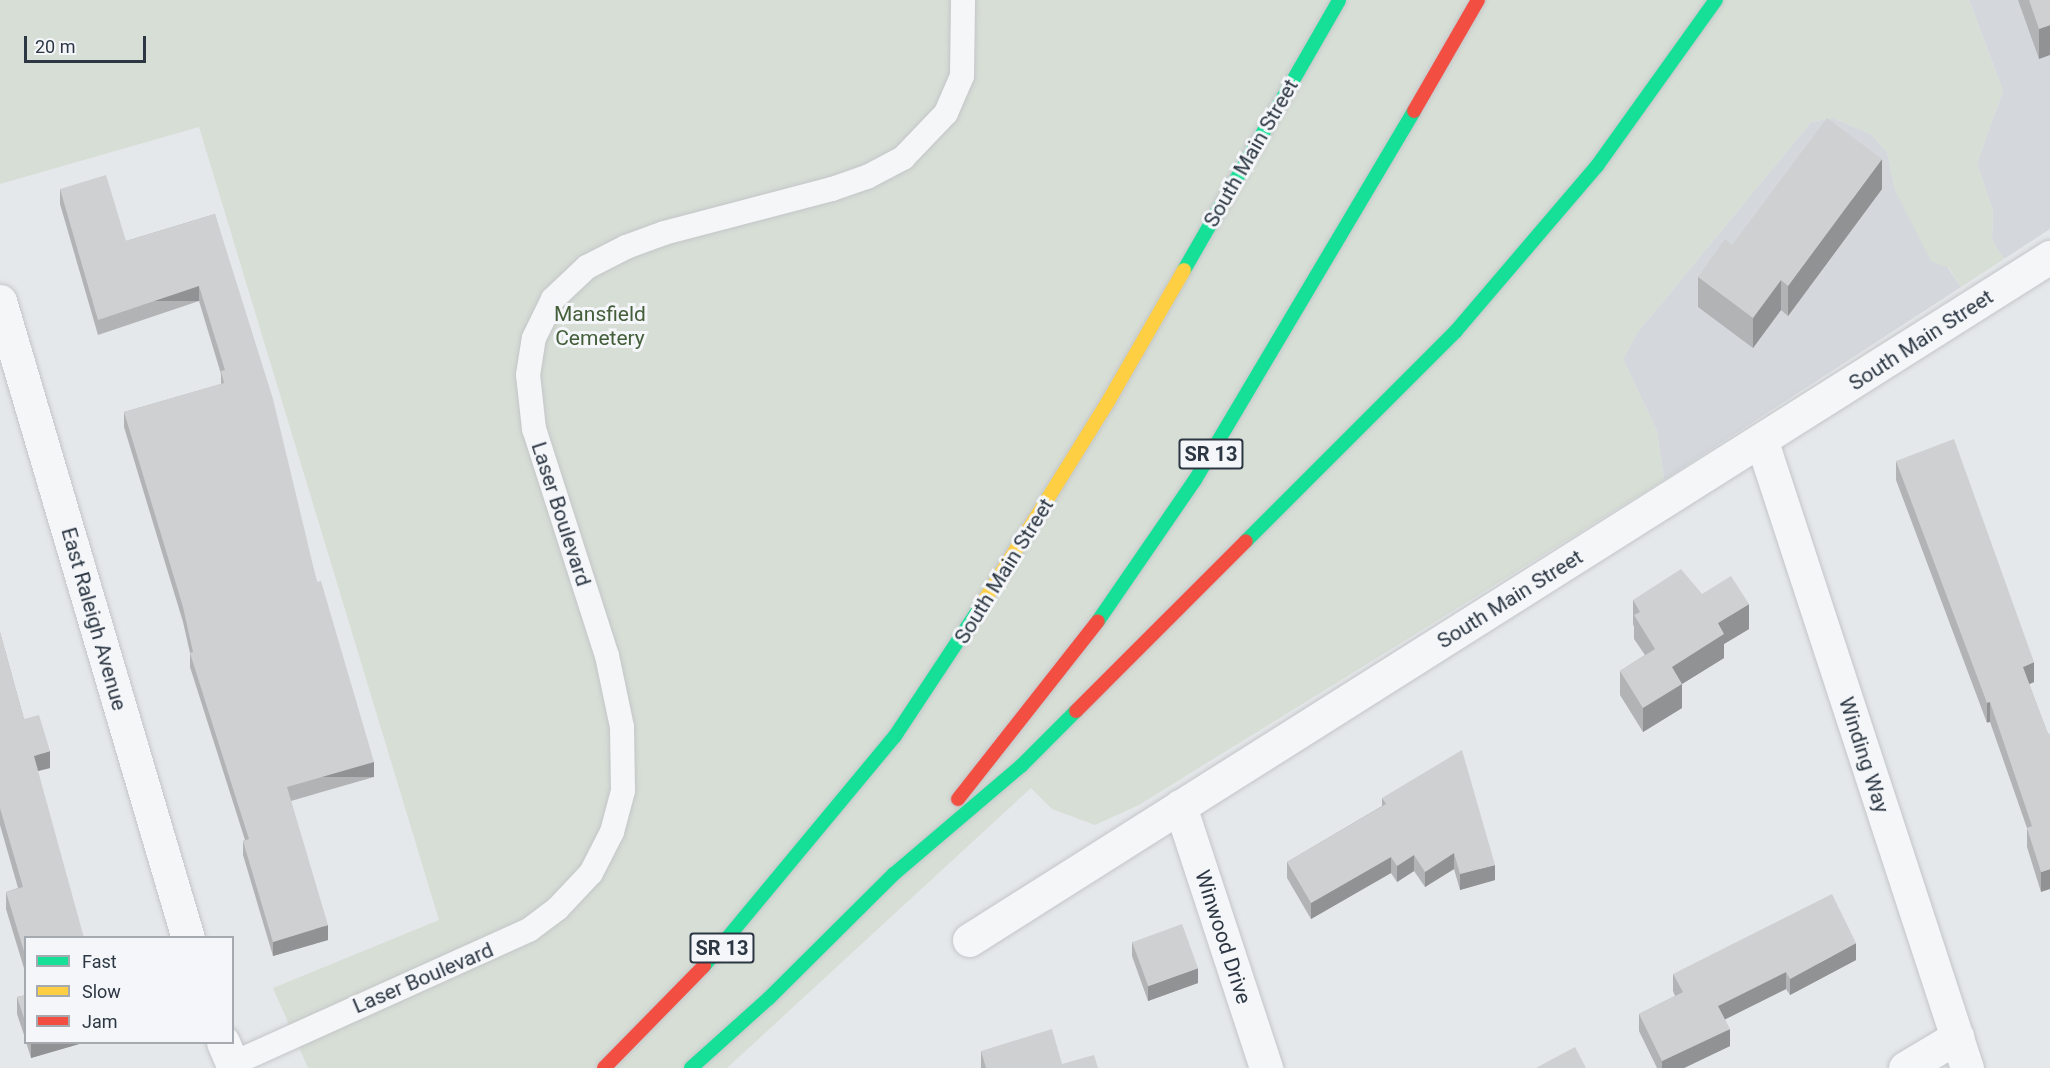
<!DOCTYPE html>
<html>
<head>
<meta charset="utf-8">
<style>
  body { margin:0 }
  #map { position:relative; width:2050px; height:1068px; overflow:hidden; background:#e5e8ea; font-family:Roboto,sans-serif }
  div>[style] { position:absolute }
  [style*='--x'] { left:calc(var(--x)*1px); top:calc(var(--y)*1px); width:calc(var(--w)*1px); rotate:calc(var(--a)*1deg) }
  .built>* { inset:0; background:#d4d8dd }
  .green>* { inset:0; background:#d7ded6 }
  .roads { filter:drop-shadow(0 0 2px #c3c6c8) drop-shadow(0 0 2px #c3c6c8) }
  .lane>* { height:24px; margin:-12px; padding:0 12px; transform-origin:12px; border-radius:12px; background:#f5f6f7 }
  .street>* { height:33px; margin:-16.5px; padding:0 16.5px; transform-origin:16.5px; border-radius:16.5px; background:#f5f6f7 }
  .fast>* { height:14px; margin:-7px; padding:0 7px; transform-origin:7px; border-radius:7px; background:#16e098 }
  .slow>* { height:14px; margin:-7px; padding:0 7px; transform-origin:7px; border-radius:7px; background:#ffcf43 }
  .jam>* { height:14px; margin:-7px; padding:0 7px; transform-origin:7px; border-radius:7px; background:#f24e42 }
  .wall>* { inset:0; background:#b1b3b5 }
  .shaded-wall>* { inset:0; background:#909293; transform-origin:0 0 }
  .building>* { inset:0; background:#ced0d2; transform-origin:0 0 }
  span { translate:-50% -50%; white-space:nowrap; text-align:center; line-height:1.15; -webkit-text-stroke:6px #f4f6f9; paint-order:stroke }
  .shield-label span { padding:2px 4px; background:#f4f6f9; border:2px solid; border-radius:4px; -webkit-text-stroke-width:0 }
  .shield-label { font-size:20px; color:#2c3743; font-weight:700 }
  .street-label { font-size:21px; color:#2c3743 }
  .park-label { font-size:21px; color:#445e3a }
  .legend { position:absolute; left:24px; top:936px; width:210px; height:108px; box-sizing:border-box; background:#f4f6f9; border:2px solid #a4aab0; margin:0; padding:8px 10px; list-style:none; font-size:18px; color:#2c3743 }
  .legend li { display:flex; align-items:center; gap:12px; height:30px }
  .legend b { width:30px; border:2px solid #a4aab0 }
  .scale { position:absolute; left:24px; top:36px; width:122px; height:27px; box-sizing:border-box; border:3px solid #2c3743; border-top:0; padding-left:8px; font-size:18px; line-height:21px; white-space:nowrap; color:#2c3743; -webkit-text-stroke:4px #f4f6f9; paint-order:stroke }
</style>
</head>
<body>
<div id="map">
  <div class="built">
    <div style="clip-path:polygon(1969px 0,2050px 0,2050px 229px,2004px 259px,1992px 240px,1993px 211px,1977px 163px,2003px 91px)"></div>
    <div style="clip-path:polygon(1833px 118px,1871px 134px,1887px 152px,1895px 190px,1961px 287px,1664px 480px,1657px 431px,1623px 359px,1637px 333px,1811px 122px)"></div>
  </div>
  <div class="green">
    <div style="clip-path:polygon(0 0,1969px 0,2003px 91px,1977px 163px,1993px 211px,1992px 240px,2004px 259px,1961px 287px,1949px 268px,1931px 261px,1895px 190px,1887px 152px,1871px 134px,1833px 118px,1811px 122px,1637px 333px,1623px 359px,1657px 431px,1664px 480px,1139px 805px,1095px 825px,1052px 809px,1031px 788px,727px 1068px,308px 1068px,273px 988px,439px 920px,199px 127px,0 184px)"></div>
  </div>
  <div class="roads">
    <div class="lane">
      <div style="--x:232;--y:1064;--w:326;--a:-24.3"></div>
      <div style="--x:529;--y:930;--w:36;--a:-37"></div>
      <div style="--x:558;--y:908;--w:48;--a:-46.7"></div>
      <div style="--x:591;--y:873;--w:46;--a:-62.9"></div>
      <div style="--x:612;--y:832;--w:42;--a:-75"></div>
      <div style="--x:623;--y:791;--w:64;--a:-90.9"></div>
      <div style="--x:622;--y:727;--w:73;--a:-101.9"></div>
      <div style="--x:607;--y:656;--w:238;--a:-107.8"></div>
      <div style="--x:534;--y:429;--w:54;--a:-96.3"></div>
      <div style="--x:528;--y:375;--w:37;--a:-81"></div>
      <div style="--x:534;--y:338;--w:43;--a:-64"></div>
      <div style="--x:553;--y:299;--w:47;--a:-43.3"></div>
      <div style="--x:587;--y:267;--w:44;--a:-27.1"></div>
      <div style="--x:626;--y:247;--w:40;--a:-20.2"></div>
      <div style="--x:664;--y:233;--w:174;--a:-14.7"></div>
      <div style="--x:832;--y:189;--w:37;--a:-19"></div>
      <div style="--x:867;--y:177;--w:41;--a:-27.8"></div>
      <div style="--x:903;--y:158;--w:62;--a:-46.3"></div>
      <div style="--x:946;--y:113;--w:40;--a:-66.6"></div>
      <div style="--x:962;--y:76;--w:76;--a:-89.2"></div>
    </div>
    <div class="street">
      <div style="--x:0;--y:301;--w:664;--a:73.56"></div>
      <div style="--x:1762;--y:442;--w:659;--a:71.87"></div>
      <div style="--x:1180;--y:806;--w:276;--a:71.8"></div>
      <div style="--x:969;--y:940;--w:1279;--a:-32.29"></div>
      <div style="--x:223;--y:1042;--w:28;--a:67"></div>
      <div style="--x:1905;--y:1068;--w:61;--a:-30.8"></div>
    </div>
    <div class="fast">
      <div style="--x:1184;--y:270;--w:311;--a:-60.1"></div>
      <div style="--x:1246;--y:541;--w:297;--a:-45"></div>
      <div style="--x:1456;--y:331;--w:217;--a:-49.5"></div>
      <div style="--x:1597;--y:166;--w:204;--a:-54.4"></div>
      <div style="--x:1098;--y:621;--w:171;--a:-55.5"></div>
      <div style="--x:1195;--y:480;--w:429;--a:-59.3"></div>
      <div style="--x:704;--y:966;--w:299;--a:-50.3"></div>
      <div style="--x:895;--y:736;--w:152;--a:-56.5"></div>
      <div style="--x:691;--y:1068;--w:105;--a:-41.9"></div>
      <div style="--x:769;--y:998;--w:176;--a:-44.8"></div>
      <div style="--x:894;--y:874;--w:167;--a:-40.4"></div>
      <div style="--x:1021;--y:766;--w:78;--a:-45"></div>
    </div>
    <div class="slow">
      <div style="--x:979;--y:609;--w:246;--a:-58.1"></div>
      <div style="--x:1109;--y:400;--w:150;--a:-60"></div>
    </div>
    <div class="jam">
      <div style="--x:1414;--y:111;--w:128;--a:-60"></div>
      <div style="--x:1076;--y:711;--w:240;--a:-45"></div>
      <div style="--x:958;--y:799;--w:226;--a:-51.8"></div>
      <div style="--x:604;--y:1068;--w:143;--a:-45.6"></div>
    </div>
  </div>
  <div class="wall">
    <div style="clip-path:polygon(2018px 0,2050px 0,2039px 59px)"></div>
    <div style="clip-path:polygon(60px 189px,126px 241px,215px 214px,317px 582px,374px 777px,291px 801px,328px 940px,273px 956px,243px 855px,243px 841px,245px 840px,190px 667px,190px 653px,183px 622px,124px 427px,124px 412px,221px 384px,221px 374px,199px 301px,98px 335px,60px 204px)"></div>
    <div style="clip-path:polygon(1882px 189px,1788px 316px,1781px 310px,1753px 348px,1698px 307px,1698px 277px,1732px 245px)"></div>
    <div style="clip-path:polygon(1896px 461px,2034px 682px,2029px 684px,2048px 734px,2041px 892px,2027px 847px,2027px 828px,1990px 722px,1987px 723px,1896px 480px)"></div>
    <div style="clip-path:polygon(1702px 594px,1749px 629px,1724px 644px,1724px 658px,1682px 684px,1682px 708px,1643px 732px,1620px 695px,1620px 671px,1645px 655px,1634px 639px,1634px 627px,1633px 624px,1633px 600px)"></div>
    <div style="clip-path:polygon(0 632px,24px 719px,50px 768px,38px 771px,26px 938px,26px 975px,6px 909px,6px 892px,18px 888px,0 825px)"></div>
    <div style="clip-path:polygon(1382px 798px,1495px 880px,1460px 890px,1454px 869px,1425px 887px,1414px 871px,1397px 882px,1391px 873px,1311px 919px,1287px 878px,1287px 862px,1382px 806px)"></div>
    <div style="clip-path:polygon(1132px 942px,1198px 983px,1148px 1001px,1132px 956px)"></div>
    <div style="clip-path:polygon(1856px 960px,1790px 995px,1786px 989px,1725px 1019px,1730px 1046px,1684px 1068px,1657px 1068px,1639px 1031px,1639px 1014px,1675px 996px,1673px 991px,1673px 974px)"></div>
    <div style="clip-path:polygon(26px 995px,26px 1041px,17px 1014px,17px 997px)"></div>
    <div style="clip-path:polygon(26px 1042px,86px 1042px,31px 1058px)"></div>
    <div style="clip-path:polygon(981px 1051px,1062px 1064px,1098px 1068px,981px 1068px)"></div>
  </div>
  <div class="shaded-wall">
    <div style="clip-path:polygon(2050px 25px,2050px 55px,2039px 59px,2039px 29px)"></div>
    <div style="clip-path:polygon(1882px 159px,1882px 189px,1788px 316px,1788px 286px)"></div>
    <div style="clip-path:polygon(1781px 280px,1781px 310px,1753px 348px,1753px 318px)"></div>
    <div style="left:199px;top:286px;width:15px;height:107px;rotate:90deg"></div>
    <div style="clip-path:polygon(1749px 604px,1749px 629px,1724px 644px,1724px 658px,1682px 684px,1682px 708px,1643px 732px,1643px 708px,1672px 667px,1718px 623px)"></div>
    <div style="clip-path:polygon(2034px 662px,2034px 682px,2023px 687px,2023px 667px)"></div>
    <div style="left:1990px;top:702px;width:20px;height:3px;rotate:90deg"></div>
    <div style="clip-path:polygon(50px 751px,50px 768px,34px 772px,34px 756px)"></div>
    <div style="left:374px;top:762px;width:15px;height:91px;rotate:90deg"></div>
    <div style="clip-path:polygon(1454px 853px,1454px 869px,1425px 887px,1425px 872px)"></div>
    <div style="clip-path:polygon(1414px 855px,1414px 871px,1397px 882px,1397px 866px)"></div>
    <div style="clip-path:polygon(1391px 857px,1391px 873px,1311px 919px,1311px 903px)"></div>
    <div style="clip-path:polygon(1495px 865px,1495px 880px,1460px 890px,1460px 874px)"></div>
    <div style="clip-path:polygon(2050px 869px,2050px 889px,2041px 892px,2041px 872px)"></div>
    <div style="clip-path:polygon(328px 925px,328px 940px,273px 956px,273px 942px)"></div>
    <div style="clip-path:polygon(1856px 943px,1856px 960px,1790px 995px,1790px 979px)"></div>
    <div style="clip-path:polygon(1198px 968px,1198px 983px,1148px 1001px,1148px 986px)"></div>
    <div style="clip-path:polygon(1786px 972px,1786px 989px,1718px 1023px,1718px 1006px)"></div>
    <div style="clip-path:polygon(1730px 1029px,1730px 1046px,1684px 1068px,1662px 1068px,1662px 1061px)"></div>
    <div style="clip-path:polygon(31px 1042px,86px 1042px,31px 1058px)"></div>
  </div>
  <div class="building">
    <div style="clip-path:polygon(2029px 0,2050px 0,2050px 25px,2039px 29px)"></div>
    <div style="clip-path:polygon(1827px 118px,1882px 159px,1788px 286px,1781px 280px,1753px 318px,1698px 277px,1725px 239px,1732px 245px)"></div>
    <div style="clip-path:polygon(106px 175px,126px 241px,215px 214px,273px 399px,317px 582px,321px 581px,374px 762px,287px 787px,328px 925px,273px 942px,243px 841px,249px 839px,190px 653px,193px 652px,183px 607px,124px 412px,224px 383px,221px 371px,225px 370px,199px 286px,98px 320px,60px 189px)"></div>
    <div style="clip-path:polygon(1954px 439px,2034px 662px,2023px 667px,2048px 734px,2050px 733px,2050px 869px,2041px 872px,2027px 828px,2032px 826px,1990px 702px,1987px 703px,1896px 461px)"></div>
    <div style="clip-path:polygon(1681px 569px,1702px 594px,1731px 576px,1749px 604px,1718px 623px,1724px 634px,1672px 667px,1682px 684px,1643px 708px,1620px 671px,1655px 649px,1634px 615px,1640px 612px,1633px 600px)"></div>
    <div style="clip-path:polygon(0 632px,24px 719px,39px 715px,50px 751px,34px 756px,84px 938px,26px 938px,26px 958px,6px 892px,23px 887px,0 808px)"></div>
    <div style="clip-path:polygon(1462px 750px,1495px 865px,1460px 874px,1454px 853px,1425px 872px,1414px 855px,1397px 866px,1391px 857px,1311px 903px,1287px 862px,1386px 804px,1382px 798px)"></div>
    <div style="clip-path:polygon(1832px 894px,1856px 943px,1790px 979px,1786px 972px,1718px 1006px,1730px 1029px,1662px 1061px,1639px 1014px,1683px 992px,1673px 974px)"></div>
    <div style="left:1182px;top:924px;width:47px;height:53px;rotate:70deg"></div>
    <div style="clip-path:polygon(26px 995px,26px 1024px,17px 997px)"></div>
    <div style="clip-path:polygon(1052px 1029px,1062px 1064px,1094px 1055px,1098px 1068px,986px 1068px,981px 1051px)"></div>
    <div style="clip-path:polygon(1575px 1047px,1586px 1068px,1536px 1068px)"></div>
  </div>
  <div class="shield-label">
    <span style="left:1211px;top:454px">SR 13</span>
    <span style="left:722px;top:948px">SR 13</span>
  </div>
  <div class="street-label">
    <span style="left:1251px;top:153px;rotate:-60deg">South Main Street</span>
    <span style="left:1921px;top:340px;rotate:-33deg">South Main Street</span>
    <span style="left:561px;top:514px;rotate:72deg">Laser Boulevard</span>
    <span style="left:1004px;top:571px;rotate:-58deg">South Main Street</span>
    <span style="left:1510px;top:599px;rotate:-32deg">South Main Street</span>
    <span style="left:94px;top:619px;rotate:74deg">East Raleigh Avenue</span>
    <span style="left:1864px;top:755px;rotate:72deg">Winding Way</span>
    <span style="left:1223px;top:937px;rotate:72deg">Winwood Drive</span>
    <span style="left:423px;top:978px;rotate:-23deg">Laser Boulevard</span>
  </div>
  <div class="park-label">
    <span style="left:600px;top:326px">Mansfield<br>Cemetery</span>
  </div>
  <ul class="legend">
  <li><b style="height:8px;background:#16e098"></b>Fast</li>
  <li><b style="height:8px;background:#ffcf43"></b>Slow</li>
  <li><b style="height:8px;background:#f24e42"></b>Jam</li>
  </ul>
  <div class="scale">20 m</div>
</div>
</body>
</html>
